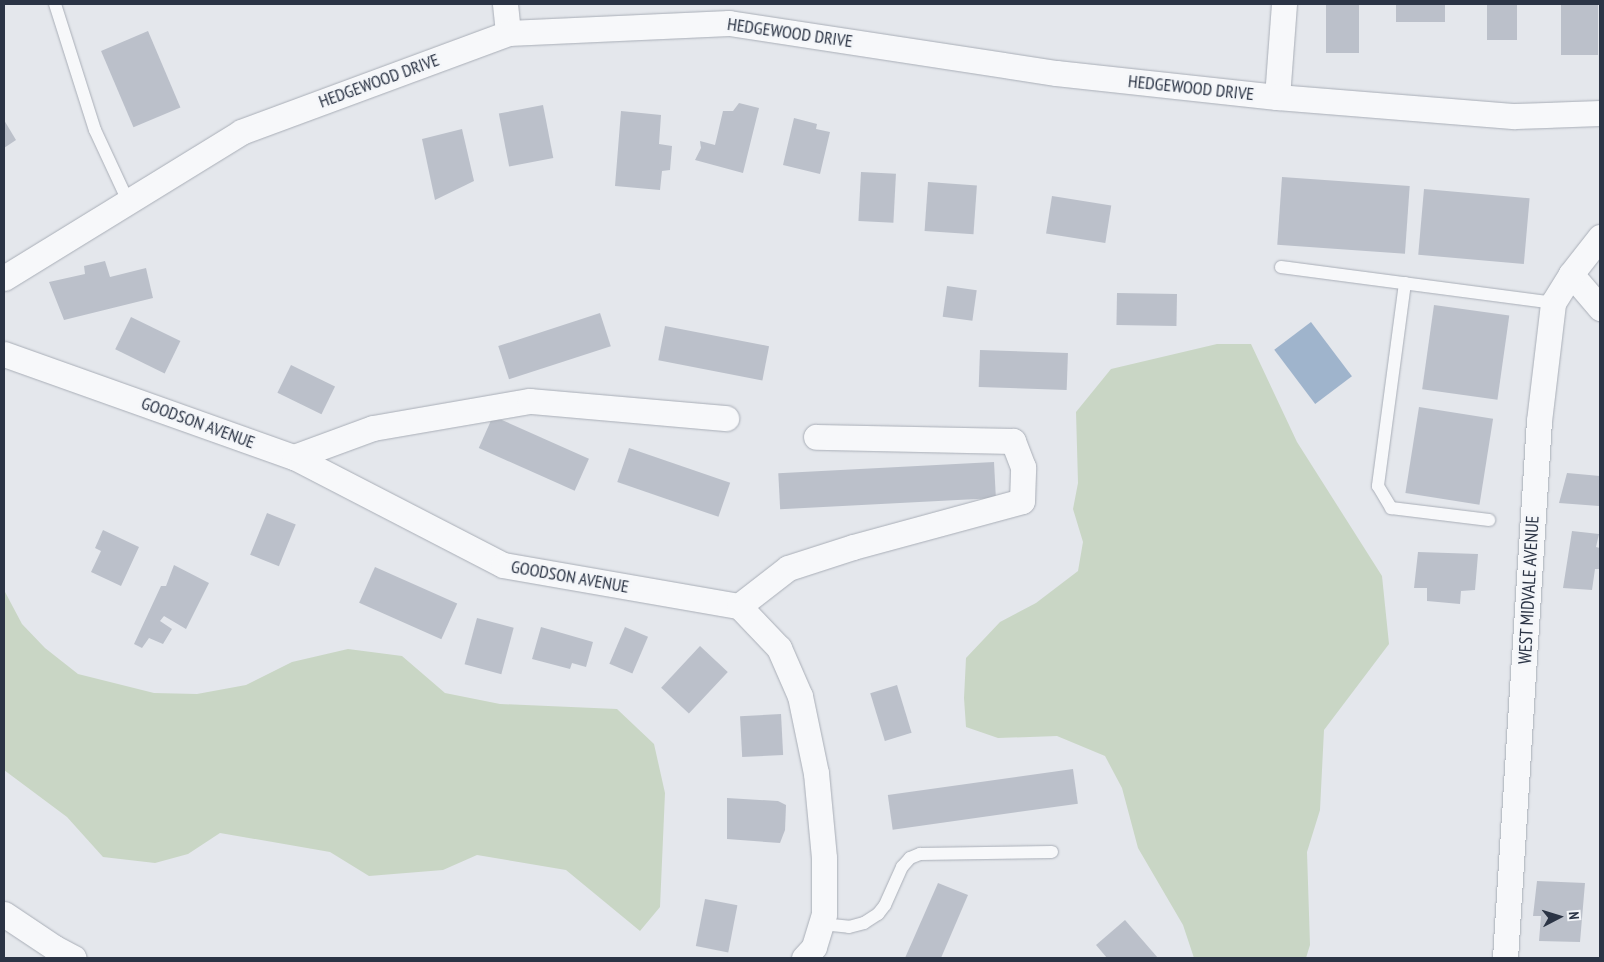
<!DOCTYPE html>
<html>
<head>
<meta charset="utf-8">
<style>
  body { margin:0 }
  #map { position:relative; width:1604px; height:962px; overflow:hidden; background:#e4e7ec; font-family:"PT Sans Narrow",sans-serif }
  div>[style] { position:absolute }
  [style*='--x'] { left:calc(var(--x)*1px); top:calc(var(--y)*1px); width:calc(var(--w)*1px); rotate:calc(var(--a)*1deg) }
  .green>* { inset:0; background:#c9d6c5 }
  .water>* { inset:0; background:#9fb4cc; transform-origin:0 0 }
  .building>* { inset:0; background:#bbc0ca; transform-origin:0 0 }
  .roads { filter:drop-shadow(0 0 1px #a9aeb7) drop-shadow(0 0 1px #a9aeb7) }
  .lane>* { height:12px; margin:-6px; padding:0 6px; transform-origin:6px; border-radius:6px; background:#f7f8fa }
  .street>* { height:25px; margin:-12.5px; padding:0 12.5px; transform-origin:12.5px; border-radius:12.5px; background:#f7f8fa }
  span { translate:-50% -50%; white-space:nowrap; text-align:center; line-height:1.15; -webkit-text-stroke:5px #f4f6f9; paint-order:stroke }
  .street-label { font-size:18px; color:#2b3445 }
  .frame { position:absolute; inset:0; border:5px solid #2b3445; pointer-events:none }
  .north { position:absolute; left:1534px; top:892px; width:50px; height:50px; -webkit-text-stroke:4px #f4f6f9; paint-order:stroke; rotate:85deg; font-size:14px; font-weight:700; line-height:20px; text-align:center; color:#2b3445 }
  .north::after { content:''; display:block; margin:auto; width:18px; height:22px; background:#2b3445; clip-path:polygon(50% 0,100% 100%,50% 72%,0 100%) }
</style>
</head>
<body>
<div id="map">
  <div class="green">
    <div style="clip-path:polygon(1217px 344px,1251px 344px,1297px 442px,1382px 576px,1389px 644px,1324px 730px,1320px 810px,1307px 852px,1310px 945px,1306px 958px,1194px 958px,1183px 925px,1138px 848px,1122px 788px,1105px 756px,1057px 736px,998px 738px,966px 727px,964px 698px,966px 658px,1000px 622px,1036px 603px,1078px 571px,1083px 542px,1073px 509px,1078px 483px,1076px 412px,1111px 369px)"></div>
    <div style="clip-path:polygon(4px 590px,22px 624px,45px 648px,78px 674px,154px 693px,197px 694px,246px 685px,292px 662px,348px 649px,402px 656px,445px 693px,500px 704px,617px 709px,654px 744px,665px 793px,660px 907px,640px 931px,566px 870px,477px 855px,443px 870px,369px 876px,330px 852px,220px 833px,188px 854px,155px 863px,103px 857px,67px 817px,4px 770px)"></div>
  </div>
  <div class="water">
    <div style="left:1311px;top:322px;width:68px;height:46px;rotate:53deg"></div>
  </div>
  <div class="building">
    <div style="left:1326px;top:4px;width:33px;height:49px"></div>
    <div style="left:1396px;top:4px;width:49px;height:18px"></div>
    <div style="left:1487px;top:4px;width:30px;height:36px"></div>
    <div style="left:1561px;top:4px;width:37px;height:51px"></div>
    <div style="left:148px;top:31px;width:83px;height:51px;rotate:67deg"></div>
    <div style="clip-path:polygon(739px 103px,759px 108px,743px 173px,695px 160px,701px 148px,700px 141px,715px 145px,723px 111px,733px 111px)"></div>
    <div style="left:543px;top:105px;width:54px;height:45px;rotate:79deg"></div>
    <div style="clip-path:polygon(621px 111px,661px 115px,659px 144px,672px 146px,670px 170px,662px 171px,660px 190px,615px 186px)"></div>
    <div style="clip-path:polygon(794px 118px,817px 124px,816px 129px,830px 132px,820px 174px,783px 165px)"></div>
    <div style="clip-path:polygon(4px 120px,16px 140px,4px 148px)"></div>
    <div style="clip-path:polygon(462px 129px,474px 181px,435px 200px,422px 139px)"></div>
    <div style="left:861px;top:172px;width:35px;height:49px;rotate:3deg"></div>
    <div style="left:1282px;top:177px;width:128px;height:68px;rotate:4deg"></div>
    <div style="left:928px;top:182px;width:49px;height:49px;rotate:4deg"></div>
    <div style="left:1424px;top:189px;width:106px;height:66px;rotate:5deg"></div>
    <div style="left:1052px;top:196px;width:60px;height:38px;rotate:9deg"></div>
    <div style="clip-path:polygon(105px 261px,110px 277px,146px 268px,153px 298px,64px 320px,49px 282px,85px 274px,84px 266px)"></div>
    <div style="left:947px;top:286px;width:30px;height:31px;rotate:8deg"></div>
    <div style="left:1117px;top:293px;width:60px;height:32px;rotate:1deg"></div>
    <div style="left:1434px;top:305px;width:76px;height:85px;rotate:8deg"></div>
    <div style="left:600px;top:313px;width:35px;height:107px;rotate:72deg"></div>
    <div style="left:131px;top:317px;width:55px;height:36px;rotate:26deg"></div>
    <div style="left:665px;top:326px;width:106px;height:35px;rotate:11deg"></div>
    <div style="left:980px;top:350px;width:88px;height:37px;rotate:2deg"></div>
    <div style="left:291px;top:365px;width:49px;height:31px;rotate:26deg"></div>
    <div style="left:1419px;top:407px;width:75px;height:87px;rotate:9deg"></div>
    <div style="left:493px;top:416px;width:105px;height:35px;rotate:24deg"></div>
    <div style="left:629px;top:448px;width:107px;height:36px;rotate:19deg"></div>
    <div style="left:994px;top:462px;width:36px;height:216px;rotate:87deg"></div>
    <div style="clip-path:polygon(1567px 473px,1600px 476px,1599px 506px,1559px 503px)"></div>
    <div style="left:267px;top:513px;width:31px;height:45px;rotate:22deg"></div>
    <div style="clip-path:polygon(103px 530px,139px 547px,121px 586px,91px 572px,101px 551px,95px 548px)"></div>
    <div style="clip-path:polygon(1572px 531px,1599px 534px,1596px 547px,1600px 548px,1600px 569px,1595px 569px,1592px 590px,1563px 588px)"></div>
    <div style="clip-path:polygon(1418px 552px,1478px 554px,1475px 590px,1461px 591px,1460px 604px,1427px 601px,1427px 588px,1414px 588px)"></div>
    <div style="clip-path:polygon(174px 565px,209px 583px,186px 629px,164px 616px,160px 621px,172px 629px,163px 644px,149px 638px,142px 648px,134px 644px,161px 586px,166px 586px)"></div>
    <div style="left:375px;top:567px;width:90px;height:39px;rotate:24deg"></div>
    <div style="left:477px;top:618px;width:38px;height:48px;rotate:15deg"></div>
    <div style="clip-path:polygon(541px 627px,593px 642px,586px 667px,572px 663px,570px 669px,532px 659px)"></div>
    <div style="left:625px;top:627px;width:25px;height:40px;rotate:23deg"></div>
    <div style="left:700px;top:646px;width:38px;height:57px;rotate:43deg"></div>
    <div style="left:897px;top:685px;width:50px;height:28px;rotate:73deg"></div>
    <div style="left:781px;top:714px;width:41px;height:41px;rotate:87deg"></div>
    <div style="left:1073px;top:769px;width:35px;height:187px;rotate:82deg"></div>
    <div style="clip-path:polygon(727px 798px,778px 801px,786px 805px,785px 830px,780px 843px,727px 839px)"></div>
    <div style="clip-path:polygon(1537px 881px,1585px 883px,1580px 942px,1539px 941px,1541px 916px,1533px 916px)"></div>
    <div style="clip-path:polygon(938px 883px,968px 895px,941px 958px,905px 958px)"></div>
    <div style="left:705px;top:899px;width:33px;height:48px;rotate:11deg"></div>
    <div style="clip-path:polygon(1125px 920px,1158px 958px,1107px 958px,1096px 945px)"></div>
  </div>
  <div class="roads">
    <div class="lane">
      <div style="--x:55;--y:4;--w:132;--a:72.4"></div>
      <div style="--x:95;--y:130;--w:78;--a:65.1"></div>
      <div style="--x:1281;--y:267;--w:274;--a:7.5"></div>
      <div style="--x:1405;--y:283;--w:205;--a:97.6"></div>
      <div style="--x:1378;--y:486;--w:26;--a:59"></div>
      <div style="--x:1391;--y:508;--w:99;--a:7"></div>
      <div style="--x:822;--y:924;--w:27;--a:6"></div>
      <div style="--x:849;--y:927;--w:16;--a:-15"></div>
      <div style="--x:864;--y:923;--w:17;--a:-33"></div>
      <div style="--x:878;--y:914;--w:11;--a:-52"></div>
      <div style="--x:885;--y:905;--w:42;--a:-65.9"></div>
      <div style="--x:902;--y:867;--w:12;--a:-48"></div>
      <div style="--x:910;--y:858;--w:11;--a:-22"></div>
      <div style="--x:920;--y:854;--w:132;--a:-0.9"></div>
    </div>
    <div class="street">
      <div style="--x:505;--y:4;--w:29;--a:84"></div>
      <div style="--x:1277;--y:97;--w:93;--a:-85.7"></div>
      <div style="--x:1571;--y:274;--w:45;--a:49.5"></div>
      <div style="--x:4;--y:278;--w:278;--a:-31.6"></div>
      <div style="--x:241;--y:132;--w:285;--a:-20.3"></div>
      <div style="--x:508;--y:33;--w:221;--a:-2.6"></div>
      <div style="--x:729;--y:23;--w:331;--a:8.7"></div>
      <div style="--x:1056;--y:73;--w:222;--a:6.2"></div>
      <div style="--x:1277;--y:97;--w:239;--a:4.6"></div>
      <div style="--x:1515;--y:116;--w:85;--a:-2"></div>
      <div style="--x:4;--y:354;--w:308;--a:19.6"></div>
      <div style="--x:294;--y:457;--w:235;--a:27.3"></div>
      <div style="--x:503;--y:565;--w:240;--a:9.9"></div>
      <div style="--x:739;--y:606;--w:58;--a:46.4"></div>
      <div style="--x:779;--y:648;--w:52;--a:66.4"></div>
      <div style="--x:800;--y:696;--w:79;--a:78.3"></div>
      <div style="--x:816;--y:773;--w:85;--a:84.6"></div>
      <div style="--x:824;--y:858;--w:56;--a:90"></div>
      <div style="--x:824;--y:914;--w:34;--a:107"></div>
      <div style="--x:814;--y:947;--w:15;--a:132"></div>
      <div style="--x:294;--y:457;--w:84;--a:-20.2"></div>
      <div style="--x:373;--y:428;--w:159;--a:-9.8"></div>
      <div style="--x:530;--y:401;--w:197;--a:5"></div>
      <div style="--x:739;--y:606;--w:62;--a:-37.8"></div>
      <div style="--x:788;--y:568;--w:68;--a:-17.9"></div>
      <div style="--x:853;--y:547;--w:175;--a:-15.2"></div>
      <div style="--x:1022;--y:501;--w:34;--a:-88"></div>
      <div style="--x:1023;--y:467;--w:28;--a:-111"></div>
      <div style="--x:1013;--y:441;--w:197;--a:-178.8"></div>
      <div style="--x:4;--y:914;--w:61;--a:33.7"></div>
      <div style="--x:55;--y:948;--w:21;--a:28"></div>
      <div style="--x:1505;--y:958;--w:538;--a:-86.38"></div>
      <div style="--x:1539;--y:421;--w:119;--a:-83.2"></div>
      <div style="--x:1553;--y:303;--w:34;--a:-58"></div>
      <div style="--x:1571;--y:274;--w:47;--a:-51.9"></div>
    </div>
  </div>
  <div class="street-label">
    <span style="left:790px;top:33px;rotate:8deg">HEDGEWOOD DRIVE</span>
    <span style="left:379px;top:81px;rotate:-20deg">HEDGEWOOD DRIVE</span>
    <span style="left:1191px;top:88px;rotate:6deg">HEDGEWOOD DRIVE</span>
    <span style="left:198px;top:423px;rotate:20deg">GOODSON AVENUE</span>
    <span style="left:570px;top:577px;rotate:10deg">GOODSON AVENUE</span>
    <span style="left:1529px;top:590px;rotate:-87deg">WEST MIDVALE AVENUE</span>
  </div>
  <div class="frame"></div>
  <div class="north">N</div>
</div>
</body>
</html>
